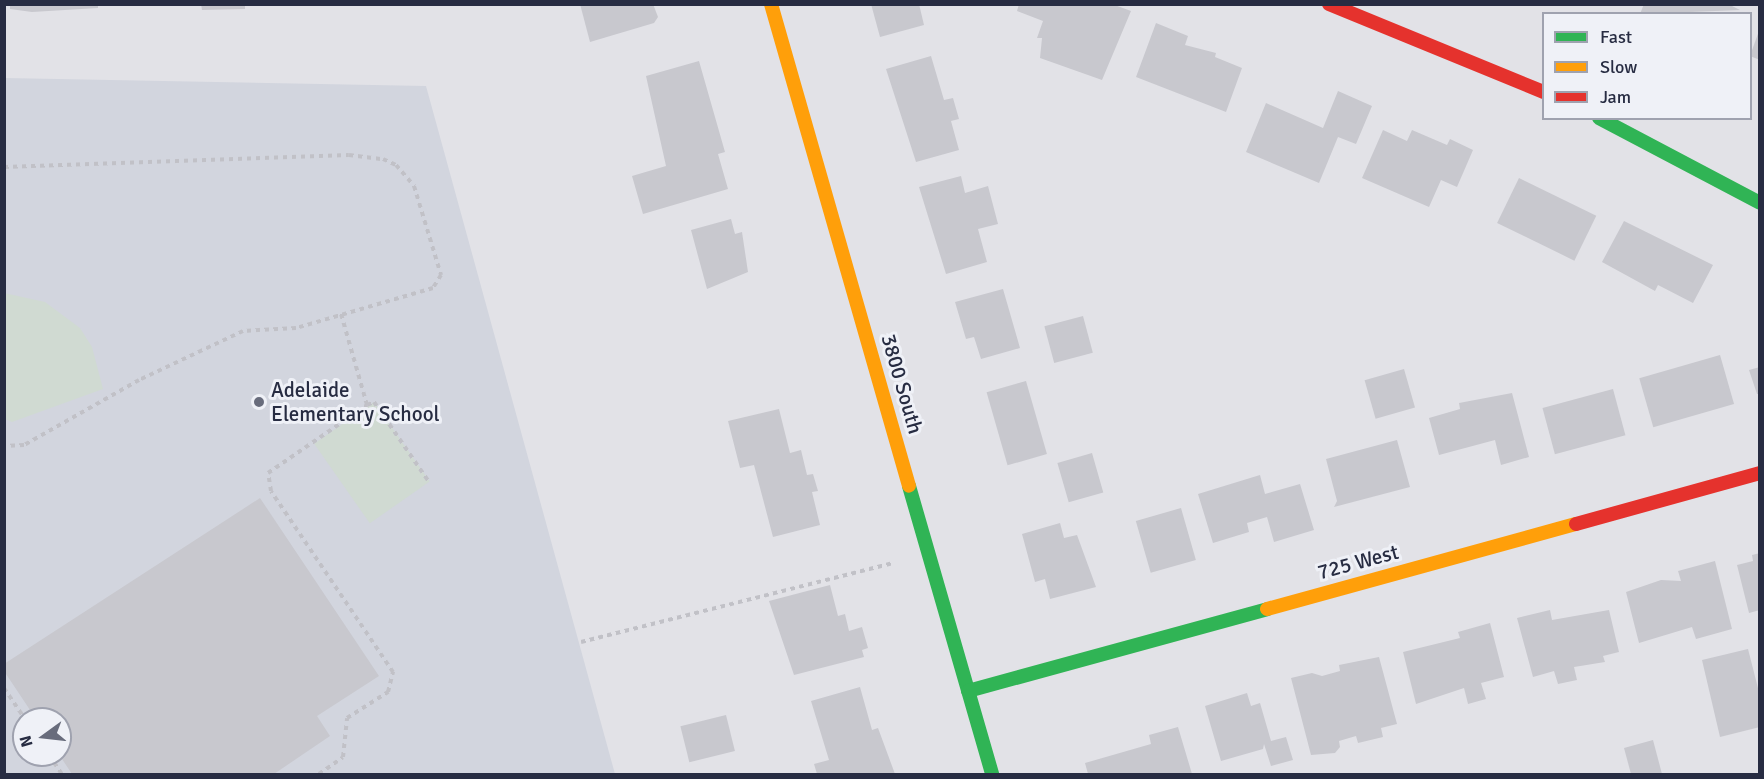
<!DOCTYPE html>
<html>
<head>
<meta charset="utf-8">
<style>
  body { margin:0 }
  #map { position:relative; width:1764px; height:779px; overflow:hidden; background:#e2e2e7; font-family:Signika,sans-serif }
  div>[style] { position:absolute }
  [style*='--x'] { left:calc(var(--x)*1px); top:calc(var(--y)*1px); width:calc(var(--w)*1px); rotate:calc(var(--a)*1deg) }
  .built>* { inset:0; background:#d2d5de }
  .green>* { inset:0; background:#d0dad2; transform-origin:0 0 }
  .building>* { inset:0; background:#c8c8ce; transform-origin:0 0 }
  .path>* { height:4px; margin-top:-2px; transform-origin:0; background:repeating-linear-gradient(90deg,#c1c1c7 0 4.5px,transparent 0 9px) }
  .fast>* { height:14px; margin:-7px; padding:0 7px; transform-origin:7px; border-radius:7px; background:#30b455 }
  .slow>* { height:14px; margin:-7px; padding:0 7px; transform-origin:7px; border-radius:7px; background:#ff9f0a }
  .jam>* { height:14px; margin:-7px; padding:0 7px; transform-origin:7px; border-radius:7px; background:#e5322d }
  .dots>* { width:16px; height:16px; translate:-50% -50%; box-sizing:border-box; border:3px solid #eff1f7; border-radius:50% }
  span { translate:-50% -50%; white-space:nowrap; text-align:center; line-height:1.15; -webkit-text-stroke:6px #eff1f7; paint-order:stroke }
  .street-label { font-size:21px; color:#272c42 }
  .poi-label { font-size:21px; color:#272c42 }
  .left { translate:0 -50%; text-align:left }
  .frame { position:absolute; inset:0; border:6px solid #272c42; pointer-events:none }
  .legend { position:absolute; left:1542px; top:12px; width:210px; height:108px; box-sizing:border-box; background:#eff1f7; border:2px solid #9fa2af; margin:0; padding:8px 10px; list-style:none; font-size:18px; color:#272c42 }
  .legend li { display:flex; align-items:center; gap:12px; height:30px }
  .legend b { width:30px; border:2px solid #9fa2af }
  .north { position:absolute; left:12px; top:707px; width:60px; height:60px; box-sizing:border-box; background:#eff1f7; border:2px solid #9fa2af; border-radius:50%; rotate:255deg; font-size:16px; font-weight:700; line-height:24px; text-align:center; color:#272c42 }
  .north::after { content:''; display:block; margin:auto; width:21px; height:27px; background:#686c7c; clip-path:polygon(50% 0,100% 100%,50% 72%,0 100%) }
</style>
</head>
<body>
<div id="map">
  <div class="built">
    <div style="clip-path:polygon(evenodd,5px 78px,426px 86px,615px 774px,5px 774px,5px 78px,24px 719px,60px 719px,60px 755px,24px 755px,24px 719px)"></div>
  </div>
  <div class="green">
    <div style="clip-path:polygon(4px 293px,45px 302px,80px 328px,92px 347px,103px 389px,12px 422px,5px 419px)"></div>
    <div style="left:374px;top:402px;width:97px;height:73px;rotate:55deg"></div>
  </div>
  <div class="building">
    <div style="clip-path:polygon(10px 4px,98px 4px,98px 8px,32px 12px,10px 9px)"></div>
    <div style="clip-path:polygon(201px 4px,245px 4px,245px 9px,202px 10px)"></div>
    <div style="clip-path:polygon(580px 4px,653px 4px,658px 17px,654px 23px,590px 42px)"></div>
    <div style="clip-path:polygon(871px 4px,919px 4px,924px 25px,880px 37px)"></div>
    <div style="clip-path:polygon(1019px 4px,1112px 4px,1131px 11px,1102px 80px,1040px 58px,1042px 38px,1037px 38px,1043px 21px,1017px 11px)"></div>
    <div style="clip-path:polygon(1644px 4px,1728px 4px,1740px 10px,1640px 14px)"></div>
    <div style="clip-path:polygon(1156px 23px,1188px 36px,1185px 45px,1216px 53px,1215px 57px,1242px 68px,1226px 112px,1136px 77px)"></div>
    <div style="clip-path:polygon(1760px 28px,1760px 60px,1750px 56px)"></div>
    <div style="clip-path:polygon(931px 56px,944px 100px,953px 98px,959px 119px,951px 121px,959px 150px,916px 162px,886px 69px)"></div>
    <div style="clip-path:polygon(699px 61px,725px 152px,718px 154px,728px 189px,643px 214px,632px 176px,666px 166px,646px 76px)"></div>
    <div style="clip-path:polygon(1338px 91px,1372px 106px,1356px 144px,1338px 137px,1319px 183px,1246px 152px,1266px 103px,1323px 128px)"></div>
    <div style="clip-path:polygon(1383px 130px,1407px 141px,1412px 130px,1447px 145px,1450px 139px,1473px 150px,1457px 187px,1441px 180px,1429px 207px,1362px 178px)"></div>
    <div style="clip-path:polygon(961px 176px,965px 193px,988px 186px,998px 224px,978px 229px,987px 262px,946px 274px,919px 187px)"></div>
    <div style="left:1519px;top:178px;width:86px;height:50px;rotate:26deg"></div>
    <div style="clip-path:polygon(731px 219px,735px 234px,742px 232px,748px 272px,707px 289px,691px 230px)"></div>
    <div style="clip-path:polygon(1624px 221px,1713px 265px,1693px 303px,1658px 285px,1655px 291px,1602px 262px)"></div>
    <div style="clip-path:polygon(1003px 289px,1020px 348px,981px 359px,974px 337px,966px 339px,955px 302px)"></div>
    <div style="left:1083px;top:316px;width:38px;height:40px;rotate:75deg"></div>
    <div style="left:1720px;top:355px;width:51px;height:84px;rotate:74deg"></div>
    <div style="clip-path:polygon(1760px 367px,1760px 394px,1757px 394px,1749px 370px)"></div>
    <div style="left:1404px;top:369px;width:40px;height:41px;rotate:74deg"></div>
    <div style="left:1026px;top:381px;width:76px;height:41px;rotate:74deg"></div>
    <div style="left:1613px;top:389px;width:48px;height:73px;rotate:75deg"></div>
    <div style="clip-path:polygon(1512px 393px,1529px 457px,1501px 465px,1495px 440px,1439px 455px,1429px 418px,1460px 409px,1459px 403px)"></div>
    <div style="clip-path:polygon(779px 409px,790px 453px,801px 450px,807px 475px,813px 474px,818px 491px,812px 492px,820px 525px,773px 537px,754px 465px,740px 468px,728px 421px)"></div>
    <div style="clip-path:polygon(1397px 440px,1410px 487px,1334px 507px,1337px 501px,1326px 459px)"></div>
    <div style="left:1092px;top:453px;width:41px;height:36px;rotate:74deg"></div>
    <div style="clip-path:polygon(1260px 475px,1265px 494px,1300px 484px,1314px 530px,1274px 542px,1267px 517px,1247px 523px,1249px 532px,1213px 543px,1198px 494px)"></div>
    <div style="clip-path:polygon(260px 498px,379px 676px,317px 716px,330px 736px,274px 774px,72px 774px,60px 756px,60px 719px,36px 719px,4px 671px,4px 664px)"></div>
    <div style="left:1181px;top:508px;width:54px;height:47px;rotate:74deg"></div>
    <div style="clip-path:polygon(1060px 523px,1064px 538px,1077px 535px,1096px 587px,1050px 599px,1045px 579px,1035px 582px,1022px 534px)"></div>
    <div style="clip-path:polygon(1760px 553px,1760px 610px,1749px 613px,1737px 565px,1753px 561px,1752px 555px)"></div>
    <div style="clip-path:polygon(1715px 561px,1732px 629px,1696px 639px,1692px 627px,1639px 643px,1626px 592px,1661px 580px,1681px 581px,1678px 571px)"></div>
    <div style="clip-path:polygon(830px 585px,838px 616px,845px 614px,849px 631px,862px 627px,868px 648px,862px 650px,864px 657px,794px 675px,769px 601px)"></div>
    <div style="clip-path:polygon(1550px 610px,1552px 620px,1609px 610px,1619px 652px,1603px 656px,1605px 662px,1574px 667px,1577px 680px,1558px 684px,1554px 671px,1533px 677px,1517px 618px)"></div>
    <div style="clip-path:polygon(1490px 623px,1504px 677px,1481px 683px,1486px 699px,1468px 704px,1464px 688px,1416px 704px,1403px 652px,1460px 638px,1458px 632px)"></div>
    <div style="clip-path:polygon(1748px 649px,1760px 696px,1760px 727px,1720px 737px,1702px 660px)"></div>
    <div style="clip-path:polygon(1379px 657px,1397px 724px,1381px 728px,1383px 737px,1358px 743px,1356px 736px,1339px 741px,1340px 747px,1335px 753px,1311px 755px,1291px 678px,1312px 673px,1322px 676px,1340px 671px,1339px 665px)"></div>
    <div style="clip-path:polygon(860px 687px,872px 730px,878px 728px,895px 774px,817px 774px,814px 764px,829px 760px,811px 701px)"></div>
    <div style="clip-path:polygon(1247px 693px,1251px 706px,1260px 703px,1271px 741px,1286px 737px,1293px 760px,1271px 766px,1264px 744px,1263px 749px,1221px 761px,1205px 706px)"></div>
    <div style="left:726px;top:715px;width:37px;height:47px;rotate:76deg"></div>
    <div style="clip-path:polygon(1178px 727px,1192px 774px,1088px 774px,1085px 763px,1151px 744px,1149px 735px)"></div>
    <div style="clip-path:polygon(1653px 740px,1662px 774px,1631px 774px,1624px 748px)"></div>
  </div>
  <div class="path">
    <div style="--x:4;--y:167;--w:345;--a:-2"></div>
    <div style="--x:349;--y:155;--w:34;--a:7"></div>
    <div style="--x:383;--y:159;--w:14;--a:25"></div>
    <div style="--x:396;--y:165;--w:28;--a:49"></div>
    <div style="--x:414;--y:186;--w:93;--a:73.1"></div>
    <div style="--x:441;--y:275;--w:15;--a:122"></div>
    <div style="--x:433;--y:288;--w:143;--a:163.7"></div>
    <div style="--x:296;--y:328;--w:53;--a:176.8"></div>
    <div style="--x:243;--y:331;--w:115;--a:154.8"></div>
    <div style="--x:139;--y:380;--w:132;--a:150.5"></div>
    <div style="--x:24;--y:445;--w:20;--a:177"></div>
    <div style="--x:367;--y:405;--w:8;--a:-23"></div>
    <div style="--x:374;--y:402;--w:97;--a:55.5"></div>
    <div style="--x:581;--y:642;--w:322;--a:-14.2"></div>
    <div style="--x:4;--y:688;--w:37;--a:56"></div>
    <div style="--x:49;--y:755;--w:23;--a:56"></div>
    <div style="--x:319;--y:774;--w:29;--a:-35"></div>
    <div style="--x:343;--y:757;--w:39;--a:-84"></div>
    <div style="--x:347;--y:718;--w:49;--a:-32.4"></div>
    <div style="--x:388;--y:692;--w:21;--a:-76"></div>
    <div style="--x:393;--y:672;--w:218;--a:-124"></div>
    <div style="--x:271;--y:491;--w:18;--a:-99"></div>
    <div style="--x:268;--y:473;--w:120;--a:-34.5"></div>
    <div style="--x:367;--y:405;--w:95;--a:-105.9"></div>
  </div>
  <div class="fast">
    <div style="--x:1599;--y:118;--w:182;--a:27.8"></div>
    <div style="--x:909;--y:486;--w:300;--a:73.9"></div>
    <div style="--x:968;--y:691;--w:310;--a:-15.3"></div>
  </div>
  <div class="slow">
    <div style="--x:771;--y:4;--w:501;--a:74.02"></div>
    <div style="--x:1267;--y:609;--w:320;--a:-15.4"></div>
  </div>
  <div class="jam">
    <div style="--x:1329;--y:4;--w:232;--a:22.3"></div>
    <div style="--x:1576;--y:524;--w:191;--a:-15.5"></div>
  </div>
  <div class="dots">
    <div style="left:259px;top:402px;background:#686c7c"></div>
  </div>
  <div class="street-label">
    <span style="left:902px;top:384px;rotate:74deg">3800 South</span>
    <span style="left:1358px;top:562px;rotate:-15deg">725 West</span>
  </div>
  <div class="poi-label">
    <span class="left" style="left:271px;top:402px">Adelaide<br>Elementary School</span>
  </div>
  <div class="frame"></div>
  <ul class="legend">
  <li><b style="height:8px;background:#30b455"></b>Fast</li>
  <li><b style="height:8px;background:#ff9f0a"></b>Slow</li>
  <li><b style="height:8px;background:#e5322d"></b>Jam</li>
  </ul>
  <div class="north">N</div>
</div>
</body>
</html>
